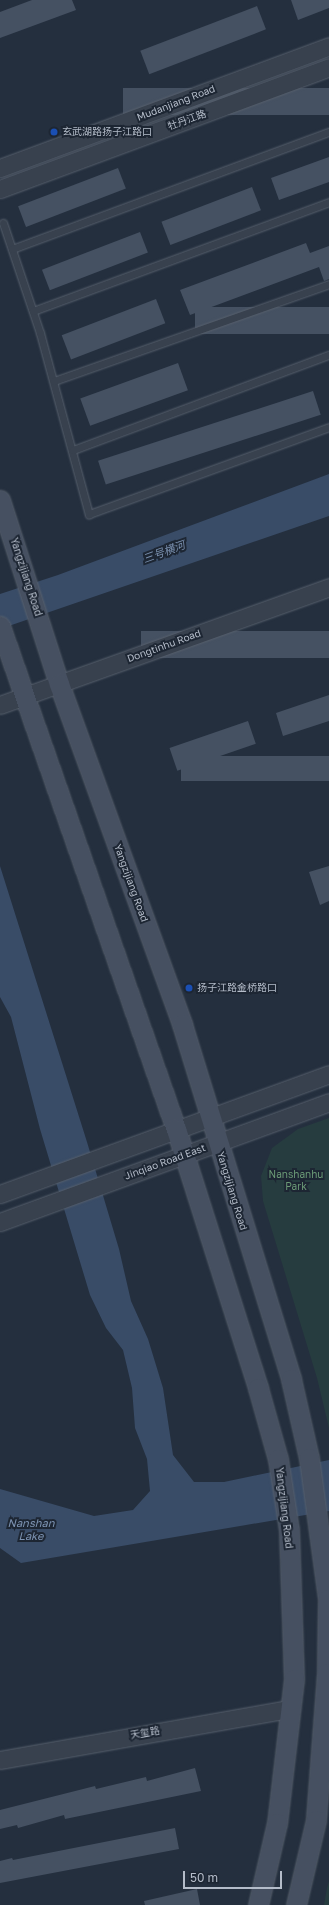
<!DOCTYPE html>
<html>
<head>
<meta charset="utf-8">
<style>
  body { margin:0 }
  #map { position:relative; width:329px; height:1905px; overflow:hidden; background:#242f3e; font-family:"Golos Text","Noto Sans SC",sans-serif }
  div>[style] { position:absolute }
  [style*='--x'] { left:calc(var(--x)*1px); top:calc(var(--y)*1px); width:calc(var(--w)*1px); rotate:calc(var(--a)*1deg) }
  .green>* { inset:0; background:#263c3f }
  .water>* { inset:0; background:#394c67 }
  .building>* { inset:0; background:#455162; transform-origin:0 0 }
  .roads { filter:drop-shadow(0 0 1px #565f6c) drop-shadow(0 0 1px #565f6c) }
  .service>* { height:7px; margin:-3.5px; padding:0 3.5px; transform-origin:3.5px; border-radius:3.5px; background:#38414e }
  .tertiary>* { height:17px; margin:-8.5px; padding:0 8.5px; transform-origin:8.5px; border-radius:8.5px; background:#38414e }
  .secondary>* { height:19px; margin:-9.5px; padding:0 9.5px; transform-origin:9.5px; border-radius:9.5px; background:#465061 }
  .dots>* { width:11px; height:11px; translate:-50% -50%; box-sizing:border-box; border:2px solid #1d2633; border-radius:50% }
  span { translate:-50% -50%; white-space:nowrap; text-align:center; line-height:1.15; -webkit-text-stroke:4px #1d2633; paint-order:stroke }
  .street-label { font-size:10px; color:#b4bcc9 }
  .poi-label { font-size:10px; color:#b4bcc9 }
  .left { translate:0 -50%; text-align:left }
  .park-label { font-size:10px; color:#6b9a76 }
  .water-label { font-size:11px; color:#7c92b1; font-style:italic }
  .scale { position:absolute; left:183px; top:1871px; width:99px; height:18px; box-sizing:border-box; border:2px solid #b4bcc9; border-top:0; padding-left:5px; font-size:12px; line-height:14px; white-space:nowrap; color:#b4bcc9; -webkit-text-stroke:3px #1d2633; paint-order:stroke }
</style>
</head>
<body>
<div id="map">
  <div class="green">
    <div style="clip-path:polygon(329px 1118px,329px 1428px,317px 1378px,263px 1201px,261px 1176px,272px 1148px,298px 1129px)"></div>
    <div style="clip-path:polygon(329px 1881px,329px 1905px,324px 1905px,327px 1888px)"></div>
  </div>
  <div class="water">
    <div style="clip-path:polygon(329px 474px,329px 516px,0 629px,0 594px,58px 575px)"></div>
    <div style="clip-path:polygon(0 866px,87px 1142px,119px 1249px,131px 1301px,148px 1339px,163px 1388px,173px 1455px,194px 1482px,224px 1482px,329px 1460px,329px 1511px,21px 1563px,0 1548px,0 1489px,94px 1516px,133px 1510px,150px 1491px,147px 1459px,135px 1428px,132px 1388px,123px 1350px,106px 1328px,90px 1295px,40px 1129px,11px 1017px,0 997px)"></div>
  </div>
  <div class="building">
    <div style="clip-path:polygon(32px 0,72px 0,76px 10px,0 38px,0 12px)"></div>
    <div style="clip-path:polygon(291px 0,329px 0,329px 8px,298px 20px)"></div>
    <div style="left:257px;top:6px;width:25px;height:125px;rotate:69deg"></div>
    <div style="left:329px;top:88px;width:27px;height:206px;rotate:90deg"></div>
    <div style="clip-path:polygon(329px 157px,329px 182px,279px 200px,271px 178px)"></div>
    <div style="left:118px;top:168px;width:22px;height:107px;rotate:69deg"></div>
    <div style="left:252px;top:187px;width:25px;height:97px;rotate:69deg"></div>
    <div style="left:140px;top:232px;width:22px;height:105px;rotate:69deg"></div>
    <div style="clip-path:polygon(306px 243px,310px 253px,329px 246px,329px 279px,324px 281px,319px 267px,190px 315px,180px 290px)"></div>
    <div style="left:156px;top:299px;width:26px;height:101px;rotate:69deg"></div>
    <div style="left:329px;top:307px;width:27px;height:134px;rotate:90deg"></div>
    <div style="left:178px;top:363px;width:29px;height:104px;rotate:70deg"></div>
    <div style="left:313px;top:391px;width:25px;height:226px;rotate:72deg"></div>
    <div style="left:329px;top:631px;width:27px;height:188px;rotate:90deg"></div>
    <div style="clip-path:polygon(329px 695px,329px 721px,283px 736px,276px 713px)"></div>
    <div style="left:248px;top:721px;width:24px;height:83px;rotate:71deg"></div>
    <div style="left:329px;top:756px;width:25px;height:148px;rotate:90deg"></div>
    <div style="clip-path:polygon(329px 866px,329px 901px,320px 905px,309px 872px)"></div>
    <div style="clip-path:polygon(195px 1768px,201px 1791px,65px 1819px,64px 1815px,18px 1828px,17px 1825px,0 1829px,0 1810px,95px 1786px,96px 1789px,146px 1777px,147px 1781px)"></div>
    <div style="clip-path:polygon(175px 1828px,179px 1849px,0 1883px,0 1861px,12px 1858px,13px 1860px)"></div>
    <div style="clip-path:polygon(197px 1889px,200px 1905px,145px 1905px,144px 1901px)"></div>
  </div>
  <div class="roads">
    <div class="service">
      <div style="--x:3;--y:223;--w:116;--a:71.4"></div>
      <div style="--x:40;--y:333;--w:188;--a:74.9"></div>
      <div style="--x:89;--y:514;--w:255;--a:-19.9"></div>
      <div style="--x:12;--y:249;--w:338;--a:-20.3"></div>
      <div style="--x:33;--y:311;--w:315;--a:-20.2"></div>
      <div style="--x:54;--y:381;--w:292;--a:-19.4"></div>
      <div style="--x:73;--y:450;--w:273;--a:-20.4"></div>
    </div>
    <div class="tertiary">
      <div style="--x:0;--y:168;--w:351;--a:-20.3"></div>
      <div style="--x:0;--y:189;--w:351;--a:-20.3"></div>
      <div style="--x:0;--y:705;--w:350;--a:-19.7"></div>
      <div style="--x:0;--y:1194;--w:350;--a:-20"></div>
      <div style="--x:0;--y:1222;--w:350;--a:-20"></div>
      <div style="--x:0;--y:1760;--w:294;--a:-10"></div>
    </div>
    <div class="secondary">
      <div style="--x:0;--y:500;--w:193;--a:72.2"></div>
      <div style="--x:59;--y:684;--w:362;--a:70.1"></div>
      <div style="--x:182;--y:1024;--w:371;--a:72.9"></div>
      <div style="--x:291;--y:1379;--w:81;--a:77.2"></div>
      <div style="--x:309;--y:1458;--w:142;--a:82.3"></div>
      <div style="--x:328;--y:1599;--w:74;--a:90.8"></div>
      <div style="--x:327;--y:1673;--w:147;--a:94.3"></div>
      <div style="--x:316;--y:1820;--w:87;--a:103.2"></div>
      <div style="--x:0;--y:626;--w:533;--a:70.72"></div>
      <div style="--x:176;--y:1129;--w:272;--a:72.4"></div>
      <div style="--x:258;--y:1388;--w:74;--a:74.3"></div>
      <div style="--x:278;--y:1459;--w:72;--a:81.2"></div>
      <div style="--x:289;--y:1530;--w:149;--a:88.1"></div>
      <div style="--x:294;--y:1679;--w:145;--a:96.7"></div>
      <div style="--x:277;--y:1823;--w:84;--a:103"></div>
    </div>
  </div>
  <div class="dots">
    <div style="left:54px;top:132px;background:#1a4fb4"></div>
    <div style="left:189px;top:988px;background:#1a4fb4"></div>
  </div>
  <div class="street-label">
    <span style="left:176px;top:103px;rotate:-21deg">Mudanjiang Road</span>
    <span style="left:187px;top:120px;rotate:-20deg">牡丹江路</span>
    <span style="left:26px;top:577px;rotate:72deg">Yangzijiang Road</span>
    <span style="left:164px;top:646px;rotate:-20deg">Dongtinhu Road</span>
    <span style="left:131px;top:883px;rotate:70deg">Yangzijiang Road</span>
    <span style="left:165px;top:1162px;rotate:-20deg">Jinqiao Road East</span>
    <span style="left:232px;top:1191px;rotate:73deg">Yangzijiang Road</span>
    <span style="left:284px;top:1508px;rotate:83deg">Yangzijiang Road</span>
    <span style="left:145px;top:1733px;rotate:-10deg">天玺路</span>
  </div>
  <div class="poi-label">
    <span class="left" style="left:62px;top:132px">玄武湖路扬子江路口</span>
    <span class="left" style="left:197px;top:988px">扬子江路金桥路口</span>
  </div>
  <div class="park-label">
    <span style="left:296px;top:1180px">Nanshanhu<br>Park</span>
  </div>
  <div class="water-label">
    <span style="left:164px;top:552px;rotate:-20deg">三号横河</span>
    <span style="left:31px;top:1530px">Nanshan<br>Lake</span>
  </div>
  <div class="scale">50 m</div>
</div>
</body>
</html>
